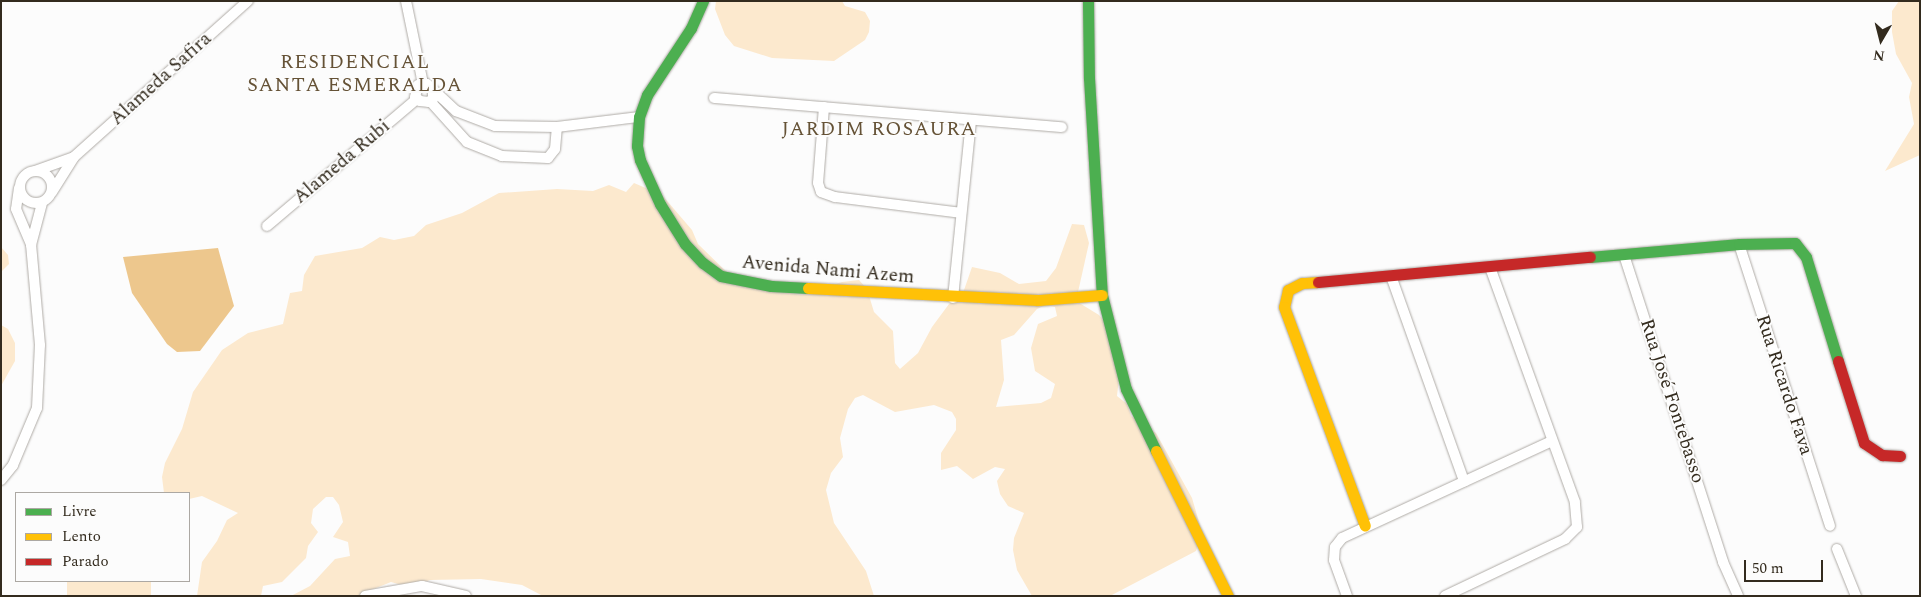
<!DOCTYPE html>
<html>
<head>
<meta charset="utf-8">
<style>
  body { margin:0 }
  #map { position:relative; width:1921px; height:597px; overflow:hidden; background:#fcfcfc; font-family:Spectral,serif }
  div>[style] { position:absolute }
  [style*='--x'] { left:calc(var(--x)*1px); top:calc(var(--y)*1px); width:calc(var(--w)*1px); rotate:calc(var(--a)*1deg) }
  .green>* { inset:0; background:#fce9ce; transform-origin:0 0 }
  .water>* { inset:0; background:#edc78d }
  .roads { filter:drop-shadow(0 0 1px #afaba6) drop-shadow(0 0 1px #afaba6) }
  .street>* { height:10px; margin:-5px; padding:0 5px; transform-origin:5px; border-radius:5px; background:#fff }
  .street>.ring { margin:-5px; padding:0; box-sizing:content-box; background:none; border:10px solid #fff; border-radius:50% }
  .fast>* { height:11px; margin:-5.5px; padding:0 5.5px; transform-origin:5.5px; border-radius:5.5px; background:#4caf50 }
  .slow>* { height:11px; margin:-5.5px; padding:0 5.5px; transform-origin:5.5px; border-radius:5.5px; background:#ffc107 }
  .jam>* { height:11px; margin:-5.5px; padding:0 5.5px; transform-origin:5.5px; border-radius:5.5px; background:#c62828 }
  span { translate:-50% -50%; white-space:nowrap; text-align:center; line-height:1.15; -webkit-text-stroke:4px #fcfcfc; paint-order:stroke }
  .street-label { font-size:19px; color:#332b1e }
  .neighbourhood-label { font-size:20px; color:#655236; letter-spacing:1px }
  .frame { position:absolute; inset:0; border:2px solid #332b1e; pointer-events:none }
  .legend { position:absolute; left:15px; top:492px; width:175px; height:90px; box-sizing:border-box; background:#fcfcfc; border:1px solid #aca8a3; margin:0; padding:6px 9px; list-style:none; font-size:15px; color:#332b1e }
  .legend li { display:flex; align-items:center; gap:10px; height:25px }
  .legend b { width:25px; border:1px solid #aca8a3 }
  .north { position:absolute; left:1856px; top:15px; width:50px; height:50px; -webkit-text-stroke:4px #fcfcfc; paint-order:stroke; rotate:188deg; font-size:14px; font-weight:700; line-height:20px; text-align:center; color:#332b1e }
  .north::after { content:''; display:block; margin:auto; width:18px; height:22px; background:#332b1e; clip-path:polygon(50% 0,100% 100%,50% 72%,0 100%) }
  .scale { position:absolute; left:1744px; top:560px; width:79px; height:22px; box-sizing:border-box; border:2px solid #332b1e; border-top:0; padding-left:6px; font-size:15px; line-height:18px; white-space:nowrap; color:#332b1e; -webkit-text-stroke:4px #fcfcfc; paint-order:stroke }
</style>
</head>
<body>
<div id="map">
  <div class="green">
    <div style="clip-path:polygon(716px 1px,842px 1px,845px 6px,865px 12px,870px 21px,869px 32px,865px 40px,834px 61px,772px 58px,734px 46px,725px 35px,715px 9px)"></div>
    <div style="clip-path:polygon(1899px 1px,1920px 1px,1920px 155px,1885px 171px,1914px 124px,1909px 97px,1912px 83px,1896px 54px,1892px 32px,1892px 11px)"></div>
    <div style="clip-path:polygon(evenodd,634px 183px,662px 195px,692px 230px,698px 244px,740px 285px,802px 295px,842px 282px,859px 280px,867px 289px,874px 312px,893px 331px,895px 363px,900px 369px,918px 353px,932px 327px,949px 304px,963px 293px,972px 267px,1000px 273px,1019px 284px,1046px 281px,1056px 268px,1072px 224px,1084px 225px,1089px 243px,1076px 301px,1099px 315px,1107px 325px,1119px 378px,1117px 396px,1127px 404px,1131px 416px,1156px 433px,1192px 498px,1202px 532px,1196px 551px,1110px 596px,1032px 596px,1017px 570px,1013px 550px,1014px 538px,1024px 513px,1008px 506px,1000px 494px,997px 481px,1005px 469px,995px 467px,973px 479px,957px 466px,941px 470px,941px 453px,956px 430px,956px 419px,952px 412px,934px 405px,895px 412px,863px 395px,855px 398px,848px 409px,840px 438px,843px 457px,831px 473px,826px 490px,834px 523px,866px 571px,874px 596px,543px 596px,522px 585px,481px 579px,430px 580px,409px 587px,391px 582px,356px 596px,291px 596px,310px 586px,335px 559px,350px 556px,348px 542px,333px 537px,343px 522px,339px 505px,333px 497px,326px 497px,313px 509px,311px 523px,318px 532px,308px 546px,306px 558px,282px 582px,263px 586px,261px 596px,197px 596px,202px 562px,217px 541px,227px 520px,238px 513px,202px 496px,189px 499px,189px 493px,164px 493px,162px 477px,165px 463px,182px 429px,193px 392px,222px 350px,248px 333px,283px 324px,290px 293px,302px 291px,304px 275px,315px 256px,362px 248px,380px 237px,394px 240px,414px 236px,426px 225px,462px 213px,499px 193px,557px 189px,593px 191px,609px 185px,626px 192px,634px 183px,1046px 305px,1055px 307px,1057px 316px,1038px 324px,1031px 348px,1035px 371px,1055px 384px,1051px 398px,1041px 403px,996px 407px,1004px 380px,1001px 340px,1014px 335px,1037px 309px,1046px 305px)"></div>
    <div style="clip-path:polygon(1px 247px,8px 255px,9px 264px,1px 272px)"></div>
    <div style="clip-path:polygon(1px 325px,8px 329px,15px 343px,15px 361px,1px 386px)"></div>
    <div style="left:67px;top:581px;width:84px;height:17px"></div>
  </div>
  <div class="water">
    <div style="clip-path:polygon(218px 248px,234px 306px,200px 351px,177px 352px,167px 344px,132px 293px,123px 257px)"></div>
  </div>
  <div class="roads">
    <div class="street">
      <div style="--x:406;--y:1;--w:85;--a:78.4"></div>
      <div style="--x:433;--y:91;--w:8;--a:90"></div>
      <div style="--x:433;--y:99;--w:5;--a:143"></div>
      <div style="--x:429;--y:102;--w:9;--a:-174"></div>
      <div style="--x:420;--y:101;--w:6;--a:-141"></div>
      <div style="--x:415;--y:97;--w:12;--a:-76"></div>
      <div style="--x:418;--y:85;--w:9;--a:-6"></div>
      <div style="--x:427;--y:84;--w:40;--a:43"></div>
      <div style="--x:456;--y:111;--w:42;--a:21"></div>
      <div style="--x:495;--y:126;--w:62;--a:0.9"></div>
      <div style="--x:557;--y:127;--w:83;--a:-7"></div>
      <div style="--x:714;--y:98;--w:349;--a:4.8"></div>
      <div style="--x:430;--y:101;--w:55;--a:47.9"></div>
      <div style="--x:467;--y:142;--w:38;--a:22"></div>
      <div style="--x:502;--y:156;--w:46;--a:2.5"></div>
      <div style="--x:548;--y:158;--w:11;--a:-52"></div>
      <div style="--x:555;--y:149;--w:22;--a:-85"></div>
      <div style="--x:824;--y:107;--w:76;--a:94.5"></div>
      <div style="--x:818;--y:183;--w:9;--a:72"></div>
      <div style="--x:821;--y:192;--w:15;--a:20"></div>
      <div style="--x:835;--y:197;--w:127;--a:7.2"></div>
      <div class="ring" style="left:20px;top:171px;width:22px;height:22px"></div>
      <div style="--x:35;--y:171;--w:41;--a:-19.7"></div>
      <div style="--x:19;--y:188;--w:21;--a:98"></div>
      <div style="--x:16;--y:209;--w:39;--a:67"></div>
      <div style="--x:52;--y:192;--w:41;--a:-57.8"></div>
      <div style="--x:74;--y:157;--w:234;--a:-41.9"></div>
      <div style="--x:267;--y:226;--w:197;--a:-40.3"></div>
      <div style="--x:1739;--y:244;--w:296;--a:72.1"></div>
      <div style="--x:1624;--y:255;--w:323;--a:72.1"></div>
      <div style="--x:1723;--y:562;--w:37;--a:66"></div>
      <div style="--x:1391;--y:276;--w:218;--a:70.4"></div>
      <div style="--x:953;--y:298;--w:179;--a:-84.2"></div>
      <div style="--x:1;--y:480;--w:19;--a:-51"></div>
      <div style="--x:13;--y:465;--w:62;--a:-67.2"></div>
      <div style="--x:37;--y:408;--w:63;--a:-87.3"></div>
      <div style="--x:40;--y:345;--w:100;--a:-95.1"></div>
      <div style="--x:31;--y:245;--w:43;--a:-75.3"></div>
      <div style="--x:1837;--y:549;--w:51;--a:68"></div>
      <div style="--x:365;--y:596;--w:58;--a:-10"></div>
      <div style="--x:422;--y:586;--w:45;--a:12.8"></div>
      <div style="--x:1347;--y:596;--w:38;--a:-110"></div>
      <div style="--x:1334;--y:560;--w:13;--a:-86"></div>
      <div style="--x:1335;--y:547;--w:11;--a:-52"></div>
      <div style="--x:1342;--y:538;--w:231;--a:-24.8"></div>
      <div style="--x:1445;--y:596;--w:133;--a:-25.4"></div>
      <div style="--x:1565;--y:539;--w:17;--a:-45"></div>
      <div style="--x:1577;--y:527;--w:25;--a:-95"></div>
      <div style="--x:1575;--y:502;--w:250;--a:-109.9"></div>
    </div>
    <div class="fast">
      <div style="--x:703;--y:1;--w:30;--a:114"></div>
      <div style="--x:691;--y:28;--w:80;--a:123.3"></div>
      <div style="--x:647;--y:95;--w:23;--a:110"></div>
      <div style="--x:639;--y:117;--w:29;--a:94"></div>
      <div style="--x:637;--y:146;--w:14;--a:78"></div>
      <div style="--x:640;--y:160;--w:48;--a:65.6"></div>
      <div style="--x:660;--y:204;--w:47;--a:58"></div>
      <div style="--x:685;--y:244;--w:26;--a:47"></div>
      <div style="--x:703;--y:263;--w:22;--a:36"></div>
      <div style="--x:721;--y:276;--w:51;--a:11.3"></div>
      <div style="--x:771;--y:286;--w:37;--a:3"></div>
      <div style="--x:1088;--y:1;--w:77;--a:89.3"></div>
      <div style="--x:1089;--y:78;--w:217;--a:86.6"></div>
      <div style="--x:1102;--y:295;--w:97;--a:75.7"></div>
      <div style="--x:1126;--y:389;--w:69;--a:64.2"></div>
      <div style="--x:1590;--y:257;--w:150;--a:-5"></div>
      <div style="--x:1739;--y:244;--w:56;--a:-1"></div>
      <div style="--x:1795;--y:243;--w:18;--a:52"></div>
      <div style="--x:1806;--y:257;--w:109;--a:72.9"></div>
    </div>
    <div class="slow">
      <div style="--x:1318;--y:282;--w:16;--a:176"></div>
      <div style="--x:1302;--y:283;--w:16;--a:153"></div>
      <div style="--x:1288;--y:290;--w:17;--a:103"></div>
      <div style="--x:1284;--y:307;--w:233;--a:69.7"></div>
      <div style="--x:808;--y:288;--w:230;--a:3"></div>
      <div style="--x:1038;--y:300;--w:64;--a:-4.5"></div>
      <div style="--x:1156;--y:451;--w:162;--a:63.6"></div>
    </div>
    <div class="jam">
      <div style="--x:1318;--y:282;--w:273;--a:-5.3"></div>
      <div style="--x:1838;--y:361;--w:86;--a:72.4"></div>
      <div style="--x:1864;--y:443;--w:22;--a:34"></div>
      <div style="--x:1882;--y:455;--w:18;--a:3"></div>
    </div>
  </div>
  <div class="street-label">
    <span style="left:161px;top:79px;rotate:-42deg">Alameda Safira</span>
    <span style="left:342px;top:162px;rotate:-40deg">Alameda Rubi</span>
    <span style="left:828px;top:270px;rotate:5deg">Avenida Nami Azem</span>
    <span style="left:1784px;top:385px;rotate:72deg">Rua Ricardo Fava</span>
    <span style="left:1672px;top:401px;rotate:72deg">Rua José Fontebasso</span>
  </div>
  <div class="neighbourhood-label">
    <span style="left:355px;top:74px">RESIDENCIAL<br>SANTA ESMERALDA</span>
    <span style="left:879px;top:129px">JARDIM ROSAURA</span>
  </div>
  <div class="frame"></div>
  <ul class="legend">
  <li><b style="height:6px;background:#4caf50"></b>Livre</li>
  <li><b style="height:6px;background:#ffc107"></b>Lento</li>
  <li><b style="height:6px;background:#c62828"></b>Parado</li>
  </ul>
  <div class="north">N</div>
  <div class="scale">50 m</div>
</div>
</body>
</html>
